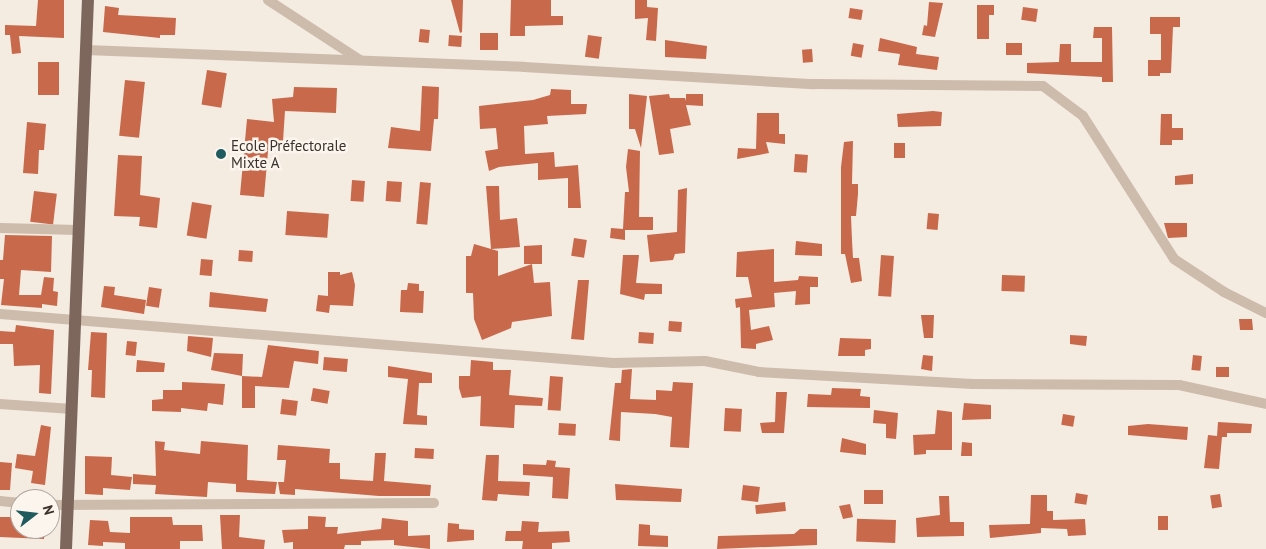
<!DOCTYPE html>
<html>
<head>
<meta charset="utf-8">
<style>
  body { margin:0 }
  #map { position:relative; width:1266px; height:549px; overflow:hidden; background:#f4ebe1; font-family:"PT Sans",sans-serif }
  div>[style] { position:absolute }
  [style*='--x'] { left:calc(var(--x)*1px); top:calc(var(--y)*1px); width:calc(var(--w)*1px); rotate:calc(var(--a)*1deg) }
  .building>* { inset:0; background:#c8694b; transform-origin:0 0 }
  .street>* { height:10px; margin:-5px; padding:0 5px; transform-origin:5px; border-radius:5px; background:#cdbbac }
  .primary>* { height:12px; margin:-6px; padding:0 6px; transform-origin:6px; border-radius:6px; background:#7d675c }
  .dots>* { width:14px; height:14px; translate:-50% -50%; box-sizing:border-box; border:2px solid #fbf5ee; border-radius:50% }
  span { translate:-50% -50%; white-space:nowrap; text-align:center; line-height:1.15; -webkit-text-stroke:5px #fbf5ee; paint-order:stroke }
  .poi-label { font-size:15px; color:#3b302b }
  .left { translate:0 -50%; text-align:left }
  .north { position:absolute; left:10px; top:489px; width:50px; height:50px; box-sizing:border-box; background:#fbf5ee; border:1px solid #aea6a0; border-radius:50%; rotate:74deg; font-size:14px; font-weight:700; line-height:20px; text-align:center; color:#3b302b }
  .north::after { content:''; display:block; margin:auto; width:18px; height:22px; background:#1f5a5e; clip-path:polygon(50% 0,100% 100%,50% 72%,0 100%) }
</style>
</head>
<body>
<div id="map">
  <div class="building">
    <div style="clip-path:polygon(38px 0,64px 0,64px 38px,19px 36px,21px 53px,12px 54px,10px 35px,5px 35px,5px 25px,36px 26px)"></div>
    <div style="clip-path:polygon(451px 0,463px 0,462px 32px,460px 33px)"></div>
    <div style="clip-path:polygon(511px 0,551px 0,551px 16px,563px 16px,563px 25px,525px 26px,525px 36px,510px 36px)"></div>
    <div style="clip-path:polygon(635px 0,647px 0,647px 7px,658px 8px,656px 41px,646px 40px,648px 18px,635px 19px)"></div>
    <div style="clip-path:polygon(929px 2px,943px 3px,935px 37px,922px 35px,924px 25px,927px 26px)"></div>
    <div style="clip-path:polygon(977px 5px,994px 5px,994px 15px,989px 15px,989px 39px,977px 39px)"></div>
    <div style="clip-path:polygon(105px 6px,119px 8px,118px 15px,176px 18px,175px 35px,160px 35px,160px 38px,103px 32px)"></div>
    <div style="left:1023px;top:7px;width:15px;height:13px;rotate:8deg"></div>
    <div style="left:850px;top:8px;width:13px;height:10px;rotate:9deg"></div>
    <div style="clip-path:polygon(1150px 17px,1180px 17px,1180px 27px,1173px 27px,1171px 73px,1160px 73px,1160px 76px,1148px 76px,1148px 60px,1161px 60px,1161px 34px,1150px 34px)"></div>
    <div style="clip-path:polygon(1094px 27px,1112px 27px,1113px 82px,1102px 82px,1102px 77px,1027px 73px,1027px 63px,1059px 62px,1060px 44px,1071px 44px,1071px 62px,1102px 62px,1102px 38px,1093px 38px)"></div>
    <div style="left:420px;top:29px;width:10px;height:13px;rotate:6deg"></div>
    <div style="left:480px;top:33px;width:18px;height:17px"></div>
    <div style="left:449px;top:35px;width:13px;height:11px;rotate:4deg"></div>
    <div style="left:588px;top:35px;width:14px;height:22px;rotate:8deg"></div>
    <div style="clip-path:polygon(880px 38px,917px 47px,916px 54px,939px 57px,937px 70px,898px 65px,900px 54px,878px 51px)"></div>
    <div style="clip-path:polygon(665px 40px,707px 46px,706px 59px,665px 57px)"></div>
    <div style="left:853px;top:43px;width:11px;height:13px;rotate:10deg"></div>
    <div style="left:1006px;top:43px;width:16px;height:12px"></div>
    <div style="left:812px;top:49px;width:13px;height:10px;rotate:86deg"></div>
    <div style="left:38px;top:62px;width:21px;height:33px"></div>
    <div style="left:207px;top:70px;width:20px;height:35px;rotate:9deg"></div>
    <div style="left:125px;top:80px;width:20px;height:56px;rotate:6deg"></div>
    <div style="clip-path:polygon(422px 86px,439px 87px,438px 119px,434px 119px,431px 151px,388px 148px,391px 127px,420px 131px)"></div>
    <div style="clip-path:polygon(294px 87px,337px 88px,336px 113px,285px 111px,283px 141px,269px 140px,264px 197px,240px 195px,247px 119px,274px 122px,272px 99px,293px 97px)"></div>
    <div style="clip-path:polygon(551px 89px,571px 90px,571px 104px,587px 104px,586px 114px,547px 116px,548px 124px,524px 126px,525px 154px,554px 152px,555px 167px,578px 165px,581px 208px,568px 208px,568px 178px,538px 180px,538px 163px,499px 167px,489px 171px,485px 151px,498px 149px,496px 128px,480px 129px,479px 106px,533px 100px,550px 95px)"></div>
    <div style="clip-path:polygon(629px 94px,647px 96px,641px 148px,635px 129px,629px 129px)"></div>
    <div style="clip-path:polygon(669px 94px,670px 98px,685px 98px,686px 101px,686px 94px,703px 94px,703px 106px,686px 105px,691px 125px,670px 129px,674px 153px,659px 155px,649px 96px)"></div>
    <div style="clip-path:polygon(933px 111px,942px 112px,941px 126px,898px 127px,897px 114px)"></div>
    <div style="clip-path:polygon(757px 113px,779px 113px,779px 134px,785px 134px,785px 144px,766px 142px,769px 153px,737px 159px,738px 148px,756px 149px)"></div>
    <div style="clip-path:polygon(1161px 114px,1172px 114px,1172px 128px,1183px 128px,1183px 140px,1172px 140px,1172px 145px,1160px 145px)"></div>
    <div style="clip-path:polygon(27px 122px,46px 124px,44px 150px,39px 150px,38px 174px,23px 173px)"></div>
    <div style="clip-path:polygon(853px 141px,852px 184px,858px 184px,858px 194px,856px 216px,851px 216px,852px 240px,853px 258px,859px 258px,862px 281px,851px 283px,845px 254px,841px 254px,841px 167px,844px 142px)"></div>
    <div style="left:905px;top:143px;width:15px;height:11px;rotate:90deg"></div>
    <div style="clip-path:polygon(628px 149px,640px 151px,639px 217px,653px 217px,653px 230px,625px 230px,625px 240px,610px 238px,611px 228px,623px 229px,625px 192px,629px 192px,626px 167px)"></div>
    <div style="left:795px;top:154px;width:13px;height:18px;rotate:4deg"></div>
    <div style="clip-path:polygon(118px 155px,142px 156px,140px 195px,160px 198px,157px 228px,139px 226px,140px 217px,114px 216px)"></div>
    <div style="clip-path:polygon(1193px 174px,1193px 184px,1175px 185px,1175px 176px)"></div>
    <div style="left:352px;top:180px;width:13px;height:21px;rotate:4deg"></div>
    <div style="left:387px;top:181px;width:15px;height:20px;rotate:4deg"></div>
    <div style="left:420px;top:182px;width:11px;height:42px;rotate:5deg"></div>
    <div style="clip-path:polygon(486px 186px,499px 186px,500px 220px,517px 218px,520px 247px,491px 249px)"></div>
    <div style="clip-path:polygon(687px 188px,685px 253px,675px 254px,673px 260px,650px 262px,647px 235px,677px 232px,678px 190px)"></div>
    <div style="left:34px;top:191px;width:23px;height:31px;rotate:7deg"></div>
    <div style="left:192px;top:202px;width:20px;height:34px;rotate:9deg"></div>
    <div style="left:287px;top:211px;width:42px;height:24px;rotate:4deg"></div>
    <div style="left:928px;top:213px;width:11px;height:16px;rotate:5deg"></div>
    <div style="clip-path:polygon(1164px 223px,1187px 223px,1187px 237px,1168px 238px)"></div>
    <div style="clip-path:polygon(5px 235px,52px 236px,51px 272px,21px 270px,19px 295px,41px 295px,44px 277px,54px 278px,53px 291px,58px 292px,57px 306px,42px 304px,42px 308px,1px 305px,4px 279px,0 279px,0 260px,3px 260px)"></div>
    <div style="left:574px;top:238px;width:13px;height:18px;rotate:9deg"></div>
    <div style="clip-path:polygon(796px 241px,822px 244px,822px 256px,795px 255px)"></div>
    <div style="clip-path:polygon(474px 244px,498px 251px,498px 276px,532px 264px,524px 264px,524px 246px,542px 245px,542px 264px,532px 264px,534px 283px,550px 282px,552px 316px,512px 322px,511px 328px,482px 340px,474px 319px,473px 293px,466px 293px,466px 256px,471px 256px)"></div>
    <div style="clip-path:polygon(774px 249px,774px 282px,798px 280px,799px 276px,818px 277px,818px 287px,810px 287px,810px 304px,795px 305px,796px 291px,774px 293px,775px 307px,749px 310px,751px 330px,769px 326px,773px 340px,756px 344px,756px 349px,741px 348px,740px 307px,736px 308px,735px 299px,752px 297px,748px 277px,736px 277px,737px 252px)"></div>
    <div style="left:239px;top:250px;width:14px;height:11px;rotate:4deg"></div>
    <div style="clip-path:polygon(623px 255px,639px 255px,636px 283px,662px 284px,662px 294px,645px 294px,644px 300px,620px 294px)"></div>
    <div style="left:881px;top:255px;width:13px;height:41px;rotate:4deg"></div>
    <div style="left:201px;top:259px;width:12px;height:16px;rotate:5deg"></div>
    <div style="clip-path:polygon(328px 272px,340px 272px,340px 275px,352px 272px,355px 285px,353px 306px,330px 305px,329px 313px,316px 311px,318px 295px,328px 296px)"></div>
    <div style="left:1002px;top:275px;width:23px;height:16px;rotate:2deg"></div>
    <div style="clip-path:polygon(578px 280px,589px 280px,584px 340px,571px 339px)"></div>
    <div style="clip-path:polygon(408px 283px,419px 284px,419px 291px,424px 291px,423px 313px,400px 312px,401px 290px,407px 290px)"></div>
    <div style="clip-path:polygon(104px 286px,115px 287px,114px 295px,146px 300px,144px 314px,101px 307px)"></div>
    <div style="left:149px;top:287px;width:13px;height:19px;rotate:9deg"></div>
    <div style="clip-path:polygon(210px 292px,268px 299px,266px 312px,209px 307px)"></div>
    <div style="clip-path:polygon(921px 315px,934px 315px,933px 338px,924px 338px)"></div>
    <div style="clip-path:polygon(1239px 319px,1252px 319px,1253px 330px,1240px 330px)"></div>
    <div style="left:669px;top:321px;width:13px;height:10px;rotate:4deg"></div>
    <div style="clip-path:polygon(16px 325px,54px 330px,51px 394px,39px 393px,40px 365px,14px 366px,13px 344px,0 344px,0 331px,15px 332px)"></div>
    <div style="clip-path:polygon(91px 332px,107px 333px,105px 398px,91px 397px,92px 370px,88px 370px)"></div>
    <div style="left:639px;top:332px;width:15px;height:11px;rotate:4deg"></div>
    <div style="clip-path:polygon(1070px 335px,1087px 336px,1086px 346px,1070px 344px)"></div>
    <div style="clip-path:polygon(188px 336px,213px 338px,211px 357px,187px 351px)"></div>
    <div style="clip-path:polygon(840px 338px,871px 339px,871px 349px,865px 350px,865px 356px,838px 356px)"></div>
    <div style="left:127px;top:341px;width:10px;height:14px;rotate:6deg"></div>
    <div style="clip-path:polygon(268px 345px,319px 351px,318px 364px,294px 361px,289px 388px,255px 386px,255px 408px,242px 408px,242px 376px,211px 370px,214px 353px,243px 354px,242px 376px,262px 377px)"></div>
    <div style="clip-path:polygon(923px 355px,933px 356px,932px 371px,921px 369px)"></div>
    <div style="left:1193px;top:355px;width:9px;height:15px;rotate:6deg"></div>
    <div style="left:324px;top:357px;width:24px;height:13px;rotate:5deg"></div>
    <div style="clip-path:polygon(137px 360px,165px 363px,164px 372px,136px 372px)"></div>
    <div style="clip-path:polygon(471px 360px,493px 362px,493px 370px,511px 370px,509px 395px,543px 398px,542px 406px,515px 405px,514px 428px,480px 426px,481px 396px,462px 398px,459px 388px,459px 376px,470px 376px)"></div>
    <div style="clip-path:polygon(388px 366px,432px 373px,432px 383px,419px 383px,417px 415px,427px 416px,427px 425px,403px 424px,408px 379px,388px 377px)"></div>
    <div style="left:1216px;top:367px;width:13px;height:10px"></div>
    <div style="clip-path:polygon(632px 369px,630px 399px,656px 400px,656px 390px,672px 391px,673px 382px,693px 383px,689px 448px,670px 447px,672px 417px,655px 414px,621px 412px,620px 441px,609px 440px,615px 383px,621px 383px,622px 370px)"></div>
    <div style="left:550px;top:376px;width:13px;height:34px;rotate:4deg"></div>
    <div style="clip-path:polygon(182px 382px,225px 384px,223px 405px,208px 403px,207px 411px,181px 408px,181px 412px,152px 411px,152px 400px,163px 399px,163px 390px,182px 390px)"></div>
    <div style="left:313px;top:388px;width:17px;height:13px;rotate:10deg"></div>
    <div style="clip-path:polygon(832px 388px,861px 389px,860px 396px,870px 397px,870px 408px,807px 407px,808px 394px,831px 395px)"></div>
    <div style="clip-path:polygon(776px 392px,787px 392px,784px 433px,762px 433px,760px 423px,775px 422px)"></div>
    <div style="left:282px;top:399px;width:16px;height:15px;rotate:7deg"></div>
    <div style="clip-path:polygon(964px 403px,991px 405px,991px 419px,962px 420px)"></div>
    <div style="left:725px;top:408px;width:17px;height:23px;rotate:3deg"></div>
    <div style="clip-path:polygon(874px 410px,898px 413px,896px 439px,886px 438px,886px 424px,873px 423px)"></div>
    <div style="clip-path:polygon(937px 410px,952px 412px,952px 450px,926px 450px,926px 454px,914px 455px,913px 435px,935px 434px)"></div>
    <div style="left:1063px;top:414px;width:12px;height:11px;rotate:9deg"></div>
    <div style="clip-path:polygon(1218px 422px,1252px 424px,1251px 433px,1227px 433px,1227px 437px,1222px 437px,1219px 469px,1204px 468px,1208px 435px,1217px 436px)"></div>
    <div style="left:559px;top:423px;width:17px;height:12px;rotate:3deg"></div>
    <div style="clip-path:polygon(1148px 424px,1188px 427px,1187px 440px,1128px 435px,1128px 426px)"></div>
    <div style="clip-path:polygon(41px 425px,51px 427px,45px 485px,31px 483px,33px 471px,15px 468px,17px 454px,35px 456px)"></div>
    <div style="clip-path:polygon(842px 438px,866px 444px,866px 455px,840px 452px)"></div>
    <div style="clip-path:polygon(155px 441px,165px 442px,164px 450px,200px 454px,201px 441px,248px 445px,247px 480px,277px 482px,275px 494px,236px 492px,236px 484px,208px 482px,207px 497px,155px 494px,156px 485px,133px 484px,133px 474px,156px 476px)"></div>
    <div style="clip-path:polygon(962px 442px,972px 443px,972px 456px,961px 456px)"></div>
    <div style="clip-path:polygon(278px 445px,330px 449px,329px 463px,340px 463px,340px 479px,373px 481px,375px 453px,386px 453px,384px 481px,431px 485px,430px 496px,379px 496px,295px 489px,295px 495px,280px 494px,278px 482px,284px 482px,286px 460px,277px 460px)"></div>
    <div style="left:415px;top:448px;width:19px;height:10px;rotate:3deg"></div>
    <div style="clip-path:polygon(486px 455px,499px 455px,498px 481px,530px 482px,529px 496px,498px 494px,497px 501px,482px 500px)"></div>
    <div style="clip-path:polygon(85px 456px,112px 457px,111px 475px,132px 477px,130px 490px,103px 488px,103px 495px,85px 494px)"></div>
    <div style="clip-path:polygon(547px 460px,556px 461px,555px 467px,570px 468px,568px 499px,552px 498px,553px 477px,523px 475px,523px 464px,546px 465px)"></div>
    <div style="clip-path:polygon(0 462px,12px 463px,10px 490px,0 490px)"></div>
    <div style="clip-path:polygon(615px 484px,682px 489px,681px 502px,616px 500px)"></div>
    <div style="left:743px;top:485px;width:17px;height:15px;rotate:7deg"></div>
    <div style="left:864px;top:490px;width:19px;height:14px"></div>
    <div style="left:1076px;top:493px;width:12px;height:10px;rotate:9deg"></div>
    <div style="left:1220px;top:494px;width:13px;height:10px;rotate:81deg"></div>
    <div style="clip-path:polygon(1031px 495px,1047px 495px,1047px 511px,1053px 511px,1053px 520px,1085px 519px,1086px 535px,1068px 536px,1067px 529px,1041px 528px,1041px 533px,990px 538px,989px 525px,1030px 524px)"></div>
    <div style="clip-path:polygon(939px 496px,949px 496px,950px 522px,964px 522px,964px 536px,917px 537px,916px 518px,940px 515px)"></div>
    <div style="left:785px;top:502px;width:9px;height:30px;rotate:84deg"></div>
    <div style="clip-path:polygon(850px 504px,853px 517px,843px 519px,839px 506px)"></div>
    <div style="clip-path:polygon(220px 515px,240px 515px,239px 537px,265px 540px,264px 549px,222px 549px)"></div>
    <div style="clip-path:polygon(308px 516px,326px 517px,325px 527px,338px 527px,337px 534px,381px 529px,382px 518px,408px 521px,408px 536px,430px 535px,430px 549px,394px 545px,394px 540px,361px 541px,361px 545px,345px 545px,344px 549px,293px 549px,293px 542px,284px 543px,282px 530px,308px 529px)"></div>
    <div style="left:1168px;top:516px;width:14px;height:10px;rotate:90deg"></div>
    <div style="clip-path:polygon(0 517px,20px 517px,20px 529px,45px 529px,44px 539px,0 537px)"></div>
    <div style="clip-path:polygon(130px 517px,172px 517px,173px 525px,202px 525px,203px 541px,180px 541px,180px 549px,125px 549px,125px 543px,103px 542px,103px 546px,88px 545px,90px 520px,108px 521px,110px 532px,130px 533px)"></div>
    <div style="left:896px;top:520px;width:23px;height:39px;rotate:92deg"></div>
    <div style="clip-path:polygon(522px 521px,539px 522px,538px 532px,569px 531px,570px 542px,552px 543px,552px 549px,522px 549px,523px 541px,505px 541px,506px 531px,521px 531px)"></div>
    <div style="clip-path:polygon(448px 523px,459px 524px,459px 529px,474px 530px,474px 540px,447px 542px)"></div>
    <div style="clip-path:polygon(639px 524px,650px 525px,650px 535px,668px 536px,668px 547px,638px 546px)"></div>
    <div style="clip-path:polygon(800px 529px,817px 529px,817px 545px,717px 549px,718px 536px,794px 534px)"></div>
  </div>
  <div class="street">
    <div style="--x:268;--y:0;--w:110;--a:33.1"></div>
    <div style="--x:86;--y:50;--w:438;--a:2.2"></div>
    <div style="--x:524;--y:67;--w:290;--a:3.4"></div>
    <div style="--x:814;--y:84;--w:229;--a:0.5"></div>
    <div style="--x:1043;--y:86;--w:50;--a:36.9"></div>
    <div style="--x:1083;--y:116;--w:169;--a:57.5"></div>
    <div style="--x:1174;--y:259;--w:60;--a:33.4"></div>
    <div style="--x:1224;--y:292;--w:47;--a:26.6"></div>
    <div style="--x:0;--y:228;--w:78;--a:1.5"></div>
    <div style="--x:0;--y:314;--w:615;--a:4.57"></div>
    <div style="--x:613;--y:363;--w:92;--a:-1.2"></div>
    <div style="--x:705;--y:361;--w:55;--a:11.5"></div>
    <div style="--x:759;--y:372;--w:214;--a:3.2"></div>
    <div style="--x:973;--y:384;--w:206;--a:0.3"></div>
    <div style="--x:1179;--y:385;--w:89;--a:12.3"></div>
    <div style="--x:0;--y:404;--w:72;--a:4"></div>
    <div style="--x:0;--y:501;--w:20;--a:6"></div>
    <div style="--x:50;--y:505;--w:384;--a:-0.3"></div>
  </div>
  <div class="primary">
    <div style="--x:66;--y:549;--w:549;--a:-87.71"></div>
  </div>
  <div class="dots">
    <div style="left:221px;top:154px;background:#1f5a5e"></div>
  </div>
  <div class="poi-label">
    <span class="left" style="left:231px;top:154px">Ecole Préfectorale<br>Mixte A</span>
  </div>
  <div class="north">N</div>
</div>
</body>
</html>
